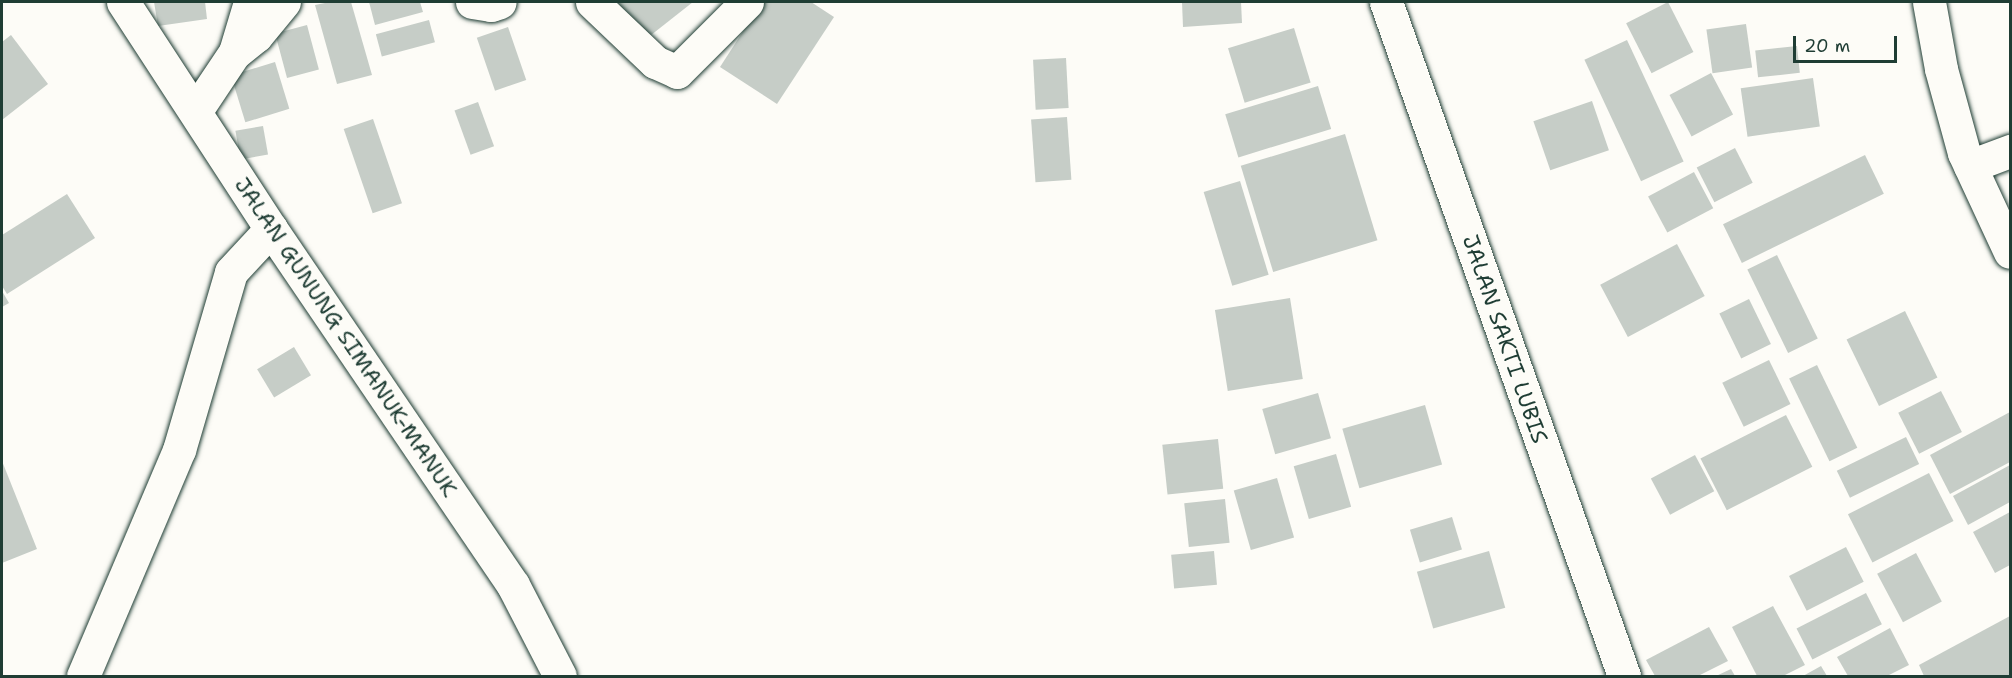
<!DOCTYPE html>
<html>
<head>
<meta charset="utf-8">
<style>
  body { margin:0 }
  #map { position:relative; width:2012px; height:678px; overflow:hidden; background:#fdfcf7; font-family:"Shantell Sans",sans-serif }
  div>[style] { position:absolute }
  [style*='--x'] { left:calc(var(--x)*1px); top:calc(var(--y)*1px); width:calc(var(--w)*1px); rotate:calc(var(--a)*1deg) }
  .building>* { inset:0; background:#c6cdc7; transform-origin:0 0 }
  .roads { filter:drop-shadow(0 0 2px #1f3d34) drop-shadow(0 0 2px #1f3d34) }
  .minor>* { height:33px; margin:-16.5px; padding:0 16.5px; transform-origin:16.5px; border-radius:16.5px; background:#fdfcf7 }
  span { translate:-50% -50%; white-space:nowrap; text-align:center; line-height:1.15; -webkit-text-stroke:4.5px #fdfcf7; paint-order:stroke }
  .street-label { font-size:22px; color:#1f3d34 }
  .frame { position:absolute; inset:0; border:3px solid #1f3d34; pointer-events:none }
  .scale { position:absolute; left:1793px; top:36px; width:104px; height:27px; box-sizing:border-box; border:3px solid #1f3d34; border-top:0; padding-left:8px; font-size:18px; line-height:21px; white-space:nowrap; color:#1f3d34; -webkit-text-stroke:4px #fdfcf7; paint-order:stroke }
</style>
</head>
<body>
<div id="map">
  <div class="building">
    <div style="clip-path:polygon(154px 2px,205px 2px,207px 19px,158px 26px)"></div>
    <div style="clip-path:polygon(330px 2px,351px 2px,372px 75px,337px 84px,315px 5px)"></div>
    <div style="clip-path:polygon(369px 2px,420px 2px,423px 12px,375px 25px)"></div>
    <div style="clip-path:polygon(617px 2px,693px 2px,646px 39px)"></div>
    <div style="clip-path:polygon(762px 2px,811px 2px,834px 17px,777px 104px,720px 67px)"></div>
    <div style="clip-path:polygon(1182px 2px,1241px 2px,1242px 23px,1183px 27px)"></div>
    <div style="left:1668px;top:2px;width:56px;height:47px;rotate:63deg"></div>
    <div style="left:429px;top:20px;width:23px;height:55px;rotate:75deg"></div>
    <div style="left:1746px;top:24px;width:44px;height:40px;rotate:82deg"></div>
    <div style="left:307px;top:25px;width:46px;height:33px;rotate:75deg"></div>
    <div style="left:508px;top:27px;width:56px;height:33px;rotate:71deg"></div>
    <div style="left:1294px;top:28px;width:57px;height:69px;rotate:73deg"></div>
    <div style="clip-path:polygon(11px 35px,48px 84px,2px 120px,2px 42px)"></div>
    <div style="left:1627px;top:40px;width:134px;height:47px;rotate:65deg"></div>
    <div style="left:1797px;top:46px;width:27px;height:42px;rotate:84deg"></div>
    <div style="left:1066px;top:58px;width:50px;height:33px;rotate:87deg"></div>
    <div style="left:275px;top:62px;width:49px;height:46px;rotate:73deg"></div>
    <div style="left:1711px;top:73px;width:47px;height:47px;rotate:62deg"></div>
    <div style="left:1813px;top:78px;width:49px;height:73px;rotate:82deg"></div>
    <div style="left:1318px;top:86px;width:45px;height:97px;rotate:73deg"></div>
    <div style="left:1592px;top:101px;width:52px;height:62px;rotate:71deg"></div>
    <div style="left:478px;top:102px;width:47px;height:25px;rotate:70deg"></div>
    <div style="left:1067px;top:117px;width:63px;height:36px;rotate:86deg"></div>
    <div style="left:373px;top:119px;width:89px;height:31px;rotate:71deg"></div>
    <div style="left:263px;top:126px;width:29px;height:28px;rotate:80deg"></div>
    <div style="left:1345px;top:134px;width:111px;height:109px;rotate:73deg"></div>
    <div style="left:1735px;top:148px;width:39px;height:43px;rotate:63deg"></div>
    <div style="left:1865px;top:155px;width:43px;height:158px;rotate:64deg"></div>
    <div style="left:1694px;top:172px;width:41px;height:52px;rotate:62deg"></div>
    <div style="left:1240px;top:181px;width:98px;height:38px;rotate:73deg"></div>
    <div style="clip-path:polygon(67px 194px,95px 238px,7px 294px,2px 286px,2px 235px)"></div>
    <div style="left:1677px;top:244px;width:59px;height:87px;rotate:62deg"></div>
    <div style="left:1777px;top:255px;width:93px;height:33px;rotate:64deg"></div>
    <div style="clip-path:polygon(2px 291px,9px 303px,2px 307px)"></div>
    <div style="left:1290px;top:298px;width:82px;height:76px;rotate:81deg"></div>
    <div style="left:1749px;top:299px;width:50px;height:33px;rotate:64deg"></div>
    <div style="left:1905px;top:311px;width:74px;height:65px;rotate:64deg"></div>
    <div style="left:294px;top:347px;width:33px;height:43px;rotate:59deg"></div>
    <div style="left:1769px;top:360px;width:49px;height:52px;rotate:64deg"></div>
    <div style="left:1817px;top:365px;width:92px;height:31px;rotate:64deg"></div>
    <div style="left:1941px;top:391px;width:46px;height:48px;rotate:63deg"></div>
    <div style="left:1318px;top:393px;width:47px;height:58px;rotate:74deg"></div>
    <div style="left:1425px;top:405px;width:62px;height:86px;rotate:74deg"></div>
    <div style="clip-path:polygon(2010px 412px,2010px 462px,1950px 494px,1930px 455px)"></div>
    <div style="left:1786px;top:415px;width:58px;height:96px;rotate:63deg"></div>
    <div style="left:1906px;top:437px;width:30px;height:77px;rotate:64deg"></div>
    <div style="left:1218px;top:439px;width:50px;height:56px;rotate:84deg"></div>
    <div style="left:1336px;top:454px;width:55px;height:44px;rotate:74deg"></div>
    <div style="left:1695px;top:455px;width:41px;height:50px;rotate:62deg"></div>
    <div style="clip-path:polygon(2px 461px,37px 549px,2px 563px)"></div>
    <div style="clip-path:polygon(2010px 465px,2010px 502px,1968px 525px,1953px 496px)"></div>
    <div style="left:1929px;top:473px;width:54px;height:91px;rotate:63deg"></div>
    <div style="left:1277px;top:478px;width:62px;height:45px;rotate:74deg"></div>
    <div style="left:1225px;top:499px;width:44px;height:41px;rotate:84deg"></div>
    <div style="clip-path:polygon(2010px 512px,2010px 565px,1995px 573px,1973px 532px)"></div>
    <div style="left:1452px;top:517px;width:34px;height:44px;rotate:73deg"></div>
    <div style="left:1846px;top:547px;width:39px;height:64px;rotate:63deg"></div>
    <div style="left:1214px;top:551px;width:34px;height:43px;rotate:85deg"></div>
    <div style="left:1489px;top:551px;width:59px;height:75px;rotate:74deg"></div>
    <div style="left:1916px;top:553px;width:55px;height:44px;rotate:62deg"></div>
    <div style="left:1866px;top:593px;width:35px;height:78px;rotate:63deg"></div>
    <div style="clip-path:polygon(1773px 606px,1805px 665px,1783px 676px,1757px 676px,1732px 627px)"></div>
    <div style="clip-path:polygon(2010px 616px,2010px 676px,1924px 676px,1919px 665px)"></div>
    <div style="clip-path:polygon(1709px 627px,1728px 661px,1698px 676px,1655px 676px,1646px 660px)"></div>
    <div style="clip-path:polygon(1890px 628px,1909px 665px,1887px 676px,1848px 676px,1837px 657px)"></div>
    <div style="clip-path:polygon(1821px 666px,1827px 676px,1803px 676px)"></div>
    <div style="clip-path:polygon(1731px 669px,1735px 676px,1716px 676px)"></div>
  </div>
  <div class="roads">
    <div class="minor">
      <div style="--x:123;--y:2;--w:271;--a:56.9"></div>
      <div style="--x:271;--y:229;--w:430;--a:55.8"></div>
      <div style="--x:513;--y:585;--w:102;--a:62.7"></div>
      <div style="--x:472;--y:2;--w:19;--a:9"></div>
      <div style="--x:491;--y:5;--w:9;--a:-18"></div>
      <div style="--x:592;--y:2;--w:87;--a:43.6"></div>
      <div style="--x:655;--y:62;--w:24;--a:24"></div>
      <div style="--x:677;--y:72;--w:99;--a:-45"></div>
      <div style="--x:1386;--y:2;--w:715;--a:70.55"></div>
      <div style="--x:1929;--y:2;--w:68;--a:79.8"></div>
      <div style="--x:1941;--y:69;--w:87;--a:74.7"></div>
      <div style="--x:1964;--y:153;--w:109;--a:65.1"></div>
      <div style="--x:236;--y:52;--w:26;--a:-39"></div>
      <div style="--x:256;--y:36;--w:44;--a:-50.5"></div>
      <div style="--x:197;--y:109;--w:69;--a:-56.3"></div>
      <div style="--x:235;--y:52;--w:52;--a:-73.3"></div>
      <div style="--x:1970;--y:166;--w:43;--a:-20.6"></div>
      <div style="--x:83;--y:676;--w:246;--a:-67"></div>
      <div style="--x:179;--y:450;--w:185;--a:-73.7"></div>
      <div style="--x:231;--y:272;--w:59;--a:-47.1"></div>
    </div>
  </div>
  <div class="street-label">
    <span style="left:346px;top:337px;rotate:56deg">JALAN GUNUNG SIMANUK-MANUK</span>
    <span style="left:1505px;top:339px;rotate:71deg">JALAN SAKTI LUBIS</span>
  </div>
  <div class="frame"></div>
  <div class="scale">20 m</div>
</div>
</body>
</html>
